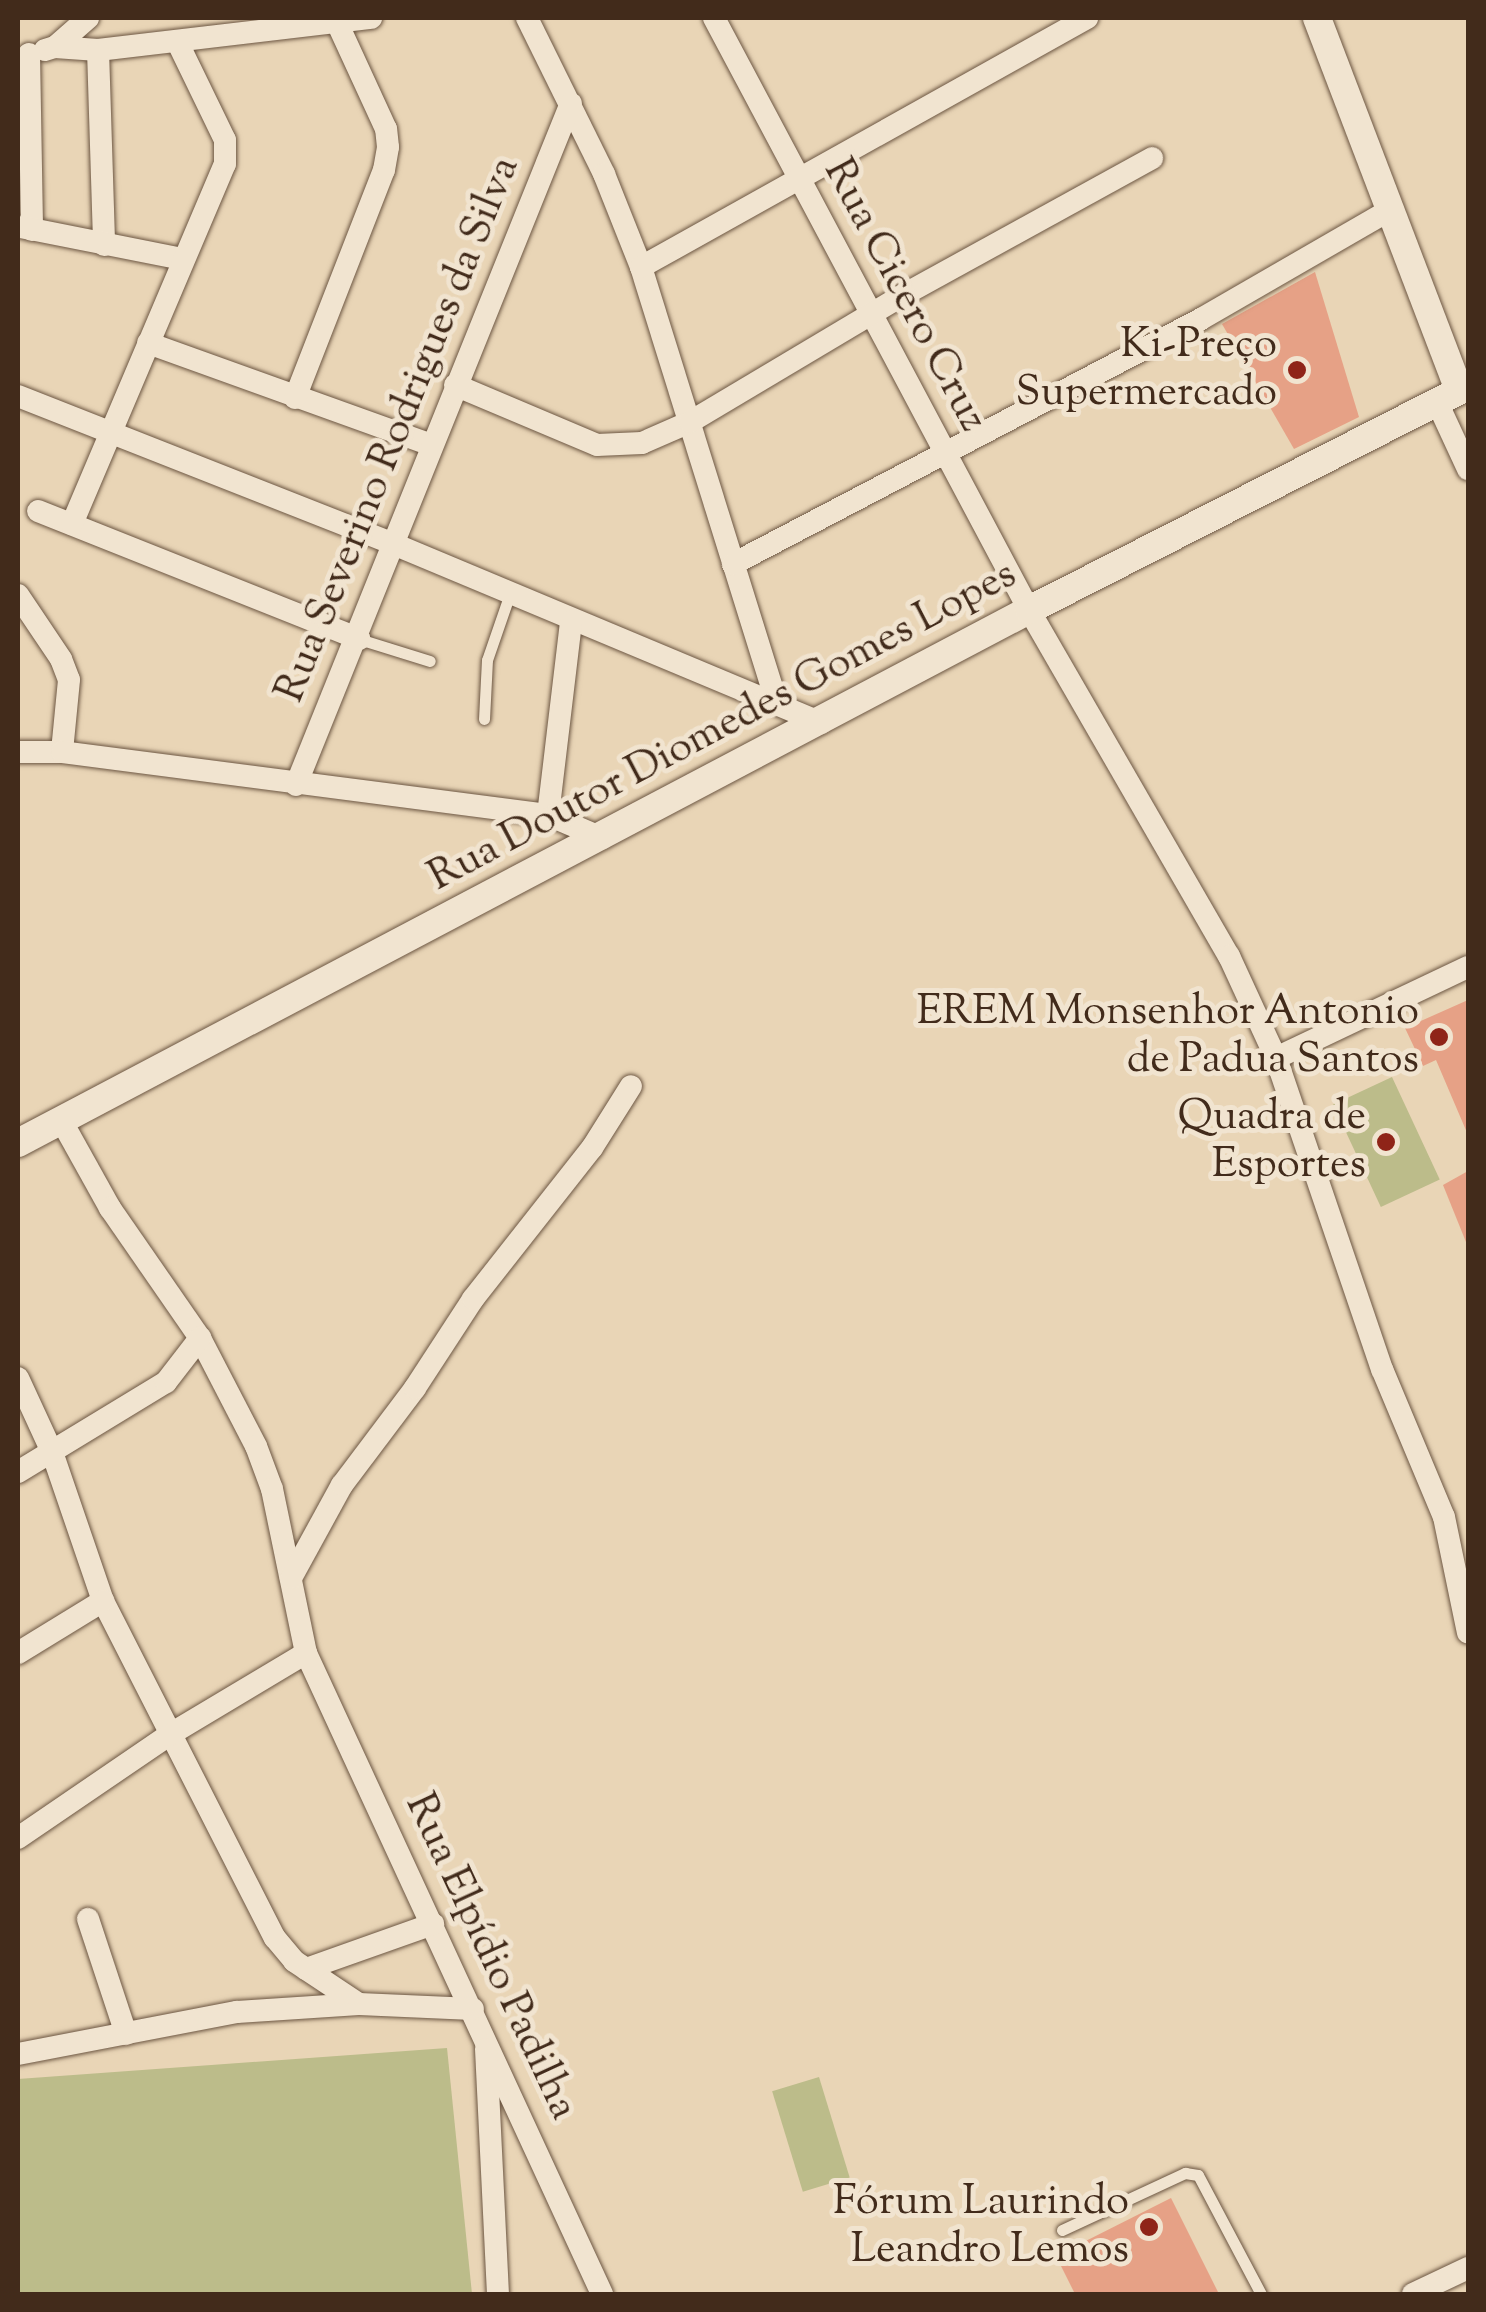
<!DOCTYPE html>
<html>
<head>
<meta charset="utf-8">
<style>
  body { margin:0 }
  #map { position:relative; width:1486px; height:2312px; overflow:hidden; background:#e9d5b6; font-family:"Sorts Mill Goudy",serif }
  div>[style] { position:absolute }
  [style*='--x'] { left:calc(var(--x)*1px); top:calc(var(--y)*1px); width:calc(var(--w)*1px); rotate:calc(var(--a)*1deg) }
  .green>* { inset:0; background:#bcbc8a; transform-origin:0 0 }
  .building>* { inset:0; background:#e6a186 }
  .roads { filter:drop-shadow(0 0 2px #6c5642) drop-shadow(0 0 2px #6c5642) }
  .service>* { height:11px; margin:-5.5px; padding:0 5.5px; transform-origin:5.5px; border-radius:5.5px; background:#f1e4d0 }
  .minor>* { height:22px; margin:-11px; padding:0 11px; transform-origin:11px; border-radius:11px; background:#f1e4d0 }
  .tertiary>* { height:28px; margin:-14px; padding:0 14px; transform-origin:14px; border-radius:14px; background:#f1e4d0 }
  .dots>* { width:28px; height:28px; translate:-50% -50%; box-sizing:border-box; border:5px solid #f1e4d0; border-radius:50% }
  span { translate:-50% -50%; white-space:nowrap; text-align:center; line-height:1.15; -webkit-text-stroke:10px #f1e4d0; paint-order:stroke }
  .street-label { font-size:42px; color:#422b1b }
  .poi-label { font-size:42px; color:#422b1b }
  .right { translate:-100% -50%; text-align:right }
  .frame { position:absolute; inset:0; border:20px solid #422b1b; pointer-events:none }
</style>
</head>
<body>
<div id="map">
  <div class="green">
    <div style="left:1392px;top:1077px;width:113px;height:65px;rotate:65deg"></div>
    <div style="clip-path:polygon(447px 2048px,472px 2294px,18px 2294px,18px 2079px)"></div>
    <div style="left:819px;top:2077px;width:105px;height:49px;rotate:73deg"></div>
  </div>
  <div class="building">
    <div style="clip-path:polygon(1315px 272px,1359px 417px,1294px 449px,1222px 324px)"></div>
    <div style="clip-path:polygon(1468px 1000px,1468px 1135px,1436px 1060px,1423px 1066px,1405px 1028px)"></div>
    <div style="clip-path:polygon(1468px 1171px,1468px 1247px,1443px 1185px)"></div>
    <div style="clip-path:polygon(1171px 2198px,1219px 2294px,1075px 2294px,1056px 2256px)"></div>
  </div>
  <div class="roads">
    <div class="service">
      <div style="--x:359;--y:639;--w:74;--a:17.2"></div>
      <div style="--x:484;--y:719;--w:59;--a:-87.1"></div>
      <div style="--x:487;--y:660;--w:68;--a:-71"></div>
      <div style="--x:1062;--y:2230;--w:136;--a:-24.9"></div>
      <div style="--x:1185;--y:2173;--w:13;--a:9"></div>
      <div style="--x:1198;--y:2175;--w:135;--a:62.1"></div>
    </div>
    <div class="minor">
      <div style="--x:527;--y:18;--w:174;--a:63.7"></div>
      <div style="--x:604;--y:174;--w:100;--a:68.3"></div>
      <div style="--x:641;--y:267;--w:457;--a:72.7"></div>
      <div style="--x:714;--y:18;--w:671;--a:61.98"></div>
      <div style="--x:1029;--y:610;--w:400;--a:60"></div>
      <div style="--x:1229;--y:956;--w:112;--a:65.3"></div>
      <div style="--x:1276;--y:1058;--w:329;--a:71.2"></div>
      <div style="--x:1382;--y:1369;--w:160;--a:67.3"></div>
      <div style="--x:1444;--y:1517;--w:118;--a:78.3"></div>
      <div style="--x:55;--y:47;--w:43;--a:4"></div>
      <div style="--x:98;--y:50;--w:275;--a:-6.7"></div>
      <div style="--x:45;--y:50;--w:10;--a:-17"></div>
      <div style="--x:55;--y:47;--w:44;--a:-41.3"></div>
      <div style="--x:98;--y:50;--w:195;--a:88.2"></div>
      <div style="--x:29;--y:54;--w:176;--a:89"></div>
      <div style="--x:21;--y:227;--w:165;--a:11.2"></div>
      <div style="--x:641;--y:267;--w:511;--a:-29.17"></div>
      <div style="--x:148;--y:343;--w:301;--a:19.8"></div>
      <div style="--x:455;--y:385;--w:154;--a:22.9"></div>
      <div style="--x:597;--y:445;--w:45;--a:-2.5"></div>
      <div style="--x:642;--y:443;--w:52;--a:-23.6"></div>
      <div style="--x:690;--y:422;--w:250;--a:-30.8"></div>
      <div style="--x:905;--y:294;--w:282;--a:-28.8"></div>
      <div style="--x:18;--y:396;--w:406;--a:21.5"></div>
      <div style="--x:396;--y:545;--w:461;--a:22.7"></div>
      <div style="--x:295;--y:398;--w:245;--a:-68.7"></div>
      <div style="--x:384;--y:170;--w:23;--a:-80"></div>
      <div style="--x:388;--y:147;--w:18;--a:-96"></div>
      <div style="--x:386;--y:129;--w:122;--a:-114.7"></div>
      <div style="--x:1437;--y:402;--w:74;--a:65.2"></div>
      <div style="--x:38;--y:511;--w:346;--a:21.7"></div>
      <div style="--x:72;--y:524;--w:391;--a:-67"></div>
      <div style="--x:225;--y:164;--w:24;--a:-90"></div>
      <div style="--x:225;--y:140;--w:110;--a:-115.9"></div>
      <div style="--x:733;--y:564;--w:528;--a:-27.63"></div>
      <div style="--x:1201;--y:319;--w:216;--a:-30"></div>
      <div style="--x:18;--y:595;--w:77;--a:56.1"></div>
      <div style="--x:61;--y:659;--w:22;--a:69"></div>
      <div style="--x:69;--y:680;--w:72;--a:95.6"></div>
      <div style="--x:18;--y:752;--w:44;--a:0"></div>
      <div style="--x:62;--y:752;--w:490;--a:7.4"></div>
      <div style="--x:548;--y:815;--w:59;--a:23.1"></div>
      <div style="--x:296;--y:785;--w:735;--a:-68.04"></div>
      <div style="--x:548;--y:815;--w:195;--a:-83.2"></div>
      <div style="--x:1276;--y:1058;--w:212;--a:-25.4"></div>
      <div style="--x:61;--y:1120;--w:101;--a:60.9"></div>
      <div style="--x:110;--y:1208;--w:158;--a:55.3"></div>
      <div style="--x:200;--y:1338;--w:122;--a:62.6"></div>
      <div style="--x:256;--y:1446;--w:46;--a:69.6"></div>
      <div style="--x:272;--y:1489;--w:167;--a:78.3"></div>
      <div style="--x:306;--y:1653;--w:706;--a:65.21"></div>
      <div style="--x:18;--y:1378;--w:81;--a:65.3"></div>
      <div style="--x:52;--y:1452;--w:157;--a:71.1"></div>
      <div style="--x:103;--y:1601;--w:378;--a:63"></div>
      <div style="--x:275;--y:1938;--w:30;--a:50"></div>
      <div style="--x:294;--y:1961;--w:78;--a:33.5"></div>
      <div style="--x:18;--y:1472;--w:173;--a:-31.3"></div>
      <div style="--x:166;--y:1382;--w:56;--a:-52.3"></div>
      <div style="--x:291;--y:1578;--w:106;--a:-61.3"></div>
      <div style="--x:342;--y:1485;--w:121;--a:-53"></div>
      <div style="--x:415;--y:1388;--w:106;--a:-56.9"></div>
      <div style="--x:473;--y:1299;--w:192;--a:-51.8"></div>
      <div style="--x:592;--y:1148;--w:73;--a:-57.8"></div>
      <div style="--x:18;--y:1653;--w:100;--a:-31.5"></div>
      <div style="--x:18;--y:1838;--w:183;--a:-34.3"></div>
      <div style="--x:169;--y:1735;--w:160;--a:-30.9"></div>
      <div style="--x:88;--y:1919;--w:121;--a:71.7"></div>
      <div style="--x:306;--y:1969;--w:135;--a:-19.5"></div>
      <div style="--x:486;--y:2049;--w:245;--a:87.2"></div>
      <div style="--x:18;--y:2054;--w:223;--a:-10.9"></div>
      <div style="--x:237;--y:2012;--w:122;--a:-3.8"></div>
      <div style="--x:359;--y:2004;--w:114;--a:2.5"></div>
      <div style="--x:1413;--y:2294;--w:61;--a:-25.3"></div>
    </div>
    <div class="tertiary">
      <div style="--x:1317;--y:18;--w:398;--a:69.1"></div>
      <div style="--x:18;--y:1143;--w:1143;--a:-27.8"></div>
      <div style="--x:1029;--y:610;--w:493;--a:-27"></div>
    </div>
  </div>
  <div class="dots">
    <div style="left:1297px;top:370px;background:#8f2418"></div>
    <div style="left:1439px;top:1037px;background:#8f2418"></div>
    <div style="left:1386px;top:1142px;background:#8f2418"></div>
    <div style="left:1149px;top:2227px;background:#8f2418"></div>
  </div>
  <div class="street-label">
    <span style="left:904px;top:296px;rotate:62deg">Rua Cicero Cruz</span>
    <span style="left:399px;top:430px;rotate:-68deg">Rua Severino Rodrigues da Silva</span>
    <span style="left:723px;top:727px;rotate:-28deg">Rua Doutor Diomedes Gomes Lopes</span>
    <span style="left:490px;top:1957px;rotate:65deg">Rua Elpídio Padilha</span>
  </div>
  <div class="poi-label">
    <span class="right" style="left:1277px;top:370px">Ki-Preço<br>Supermercado</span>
    <span class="right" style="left:1419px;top:1037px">EREM Monsenhor Antonio<br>de Padua Santos</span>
    <span class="right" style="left:1366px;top:1142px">Quadra de<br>Esportes</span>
    <span class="right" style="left:1129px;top:2227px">Fórum Laurindo<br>Leandro Lemos</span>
  </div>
  <div class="frame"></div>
</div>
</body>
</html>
